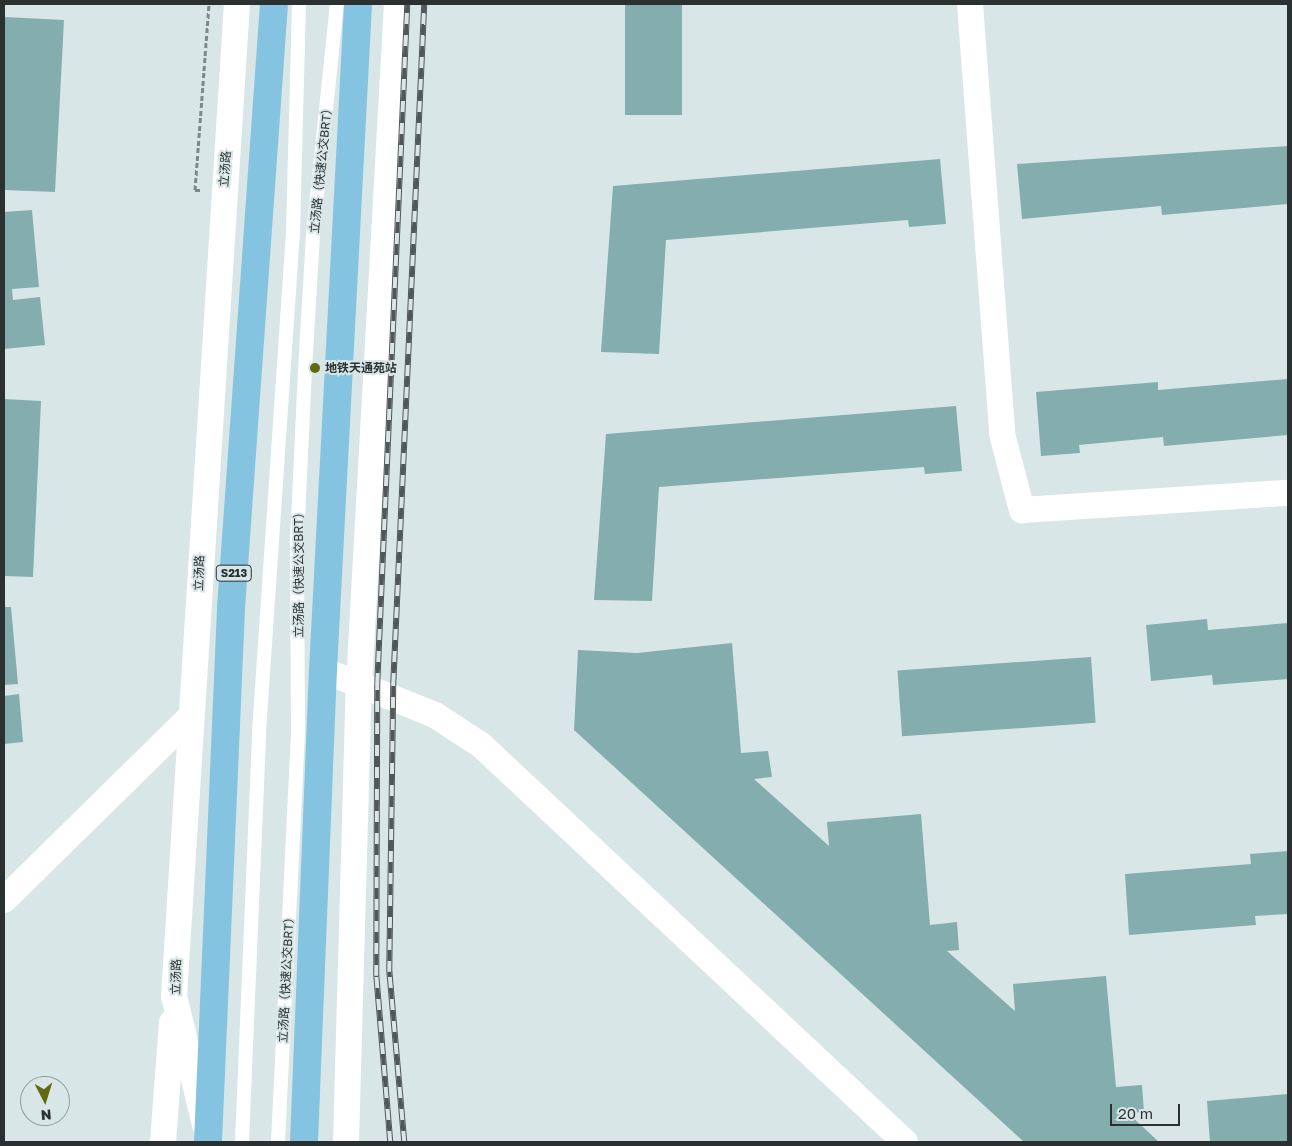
<!DOCTYPE html>
<html>
<head>
<meta charset="utf-8">
<style>
  body { margin:0 }
  #map { position:relative; width:1292px; height:1146px; overflow:hidden; background:#d9e6e8; font-family:"Golos Text","Noto Sans SC",sans-serif }
  div>[style] { position:absolute }
  [style*='--x'] { left:calc(var(--x)*1px); top:calc(var(--y)*1px); width:calc(var(--w)*1px); rotate:calc(var(--a)*1deg) }
  .building>* { inset:0; background:#83aead; transform-origin:0 0 }
  .path>* { height:3px; margin-top:-1.5px; transform-origin:0; background:repeating-linear-gradient(90deg,#7e8789 0 5px,transparent 0 7.5px) }
  .lane>* { height:14px; margin:-7px; padding:0 7px; transform-origin:7px; border-radius:7px; background:#fff }
  .street>* { height:26px; margin:-13px; padding:0 13px; transform-origin:13px; border-radius:13px; background:#fff }
  .primary>* { height:28px; margin:-14px; padding:0 14px; transform-origin:14px; border-radius:14px; background:#84c4e0 }
  .rail>* { height:5.5px; margin-top:-2.75px; transform-origin:0; background:repeating-linear-gradient(90deg,#d9e6e8 0 11px,#515759 0 22px); box-sizing:border-box; border-block:1px solid #515759 }
  .dots>* { width:14px; height:14px; translate:-50% -50%; box-sizing:border-box; border:2px solid #d9e6e8; border-radius:50% }
  span { translate:-50% -50%; white-space:nowrap; text-align:center; line-height:1.15; -webkit-text-stroke:4px #d9e6e8; paint-order:stroke }
  .shield-label span { padding:1px 4px; background:#d9e6e8; border:1px solid; border-radius:4px; -webkit-text-stroke-width:0 }
  .shield-label { font-size:11px; color:#2b3031; font-weight:700 }
  .street-label { font-size:12px; color:#2b3031 }
  .poi-label { font-size:12px; color:#2b3031; font-weight:700 }
  .left { translate:0 -50%; text-align:left }
  .frame { position:absolute; inset:0; border:5px solid #2b3031; pointer-events:none }
  .north { position:absolute; left:20px; top:1076px; width:50px; height:50px; box-sizing:border-box; background:#d9e6e8; border:1px solid #939d9f; border-radius:50%; rotate:175deg; font-size:14px; font-weight:700; line-height:20px; text-align:center; color:#2b3031 }
  .north::after { content:''; display:block; margin:auto; width:18px; height:22px; background:#616a0f; clip-path:polygon(50% 0,100% 100%,50% 72%,0 100%) }
  .scale { position:absolute; left:1110px; top:1104px; width:70px; height:22px; box-sizing:border-box; border:2px solid #2b3031; border-top:0; padding-left:6px; font-size:15px; line-height:18px; white-space:nowrap; color:#2b3031; -webkit-text-stroke:4px #d9e6e8; paint-order:stroke }
</style>
</head>
<body>
<div id="map">
  <div class="building">
    <div style="left:625px;top:4px;width:57px;height:111px"></div>
    <div style="clip-path:polygon(4px 17px,64px 20px,55px 192px,4px 190px)"></div>
    <div style="clip-path:polygon(1288px 146px,1288px 204px,1162px 215px,1161px 206px,1022px 219px,1017px 164px)"></div>
    <div style="clip-path:polygon(940px 159px,946px 224px,909px 227px,908px 220px,666px 240px,659px 354px,601px 352px,613px 186px)"></div>
    <div style="clip-path:polygon(32px 210px,39px 287px,12px 289px,13px 300px,40px 297px,45px 345px,4px 349px,4px 212px)"></div>
    <div style="clip-path:polygon(1288px 379px,1288px 435px,1164px 446px,1163px 437px,1079px 445px,1080px 453px,1041px 456px,1036px 392px,1158px 382px,1158px 390px)"></div>
    <div style="clip-path:polygon(4px 399px,41px 401px,33px 577px,4px 576px)"></div>
    <div style="clip-path:polygon(956px 406px,962px 471px,925px 474px,924px 467px,659px 487px,652px 601px,594px 600px,606px 434px)"></div>
    <div style="clip-path:polygon(4px 607px,11px 607px,18px 684px,4px 685px)"></div>
    <div style="clip-path:polygon(1207px 619px,1208px 630px,1288px 623px,1288px 679px,1213px 685px,1212px 675px,1151px 681px,1146px 625px)"></div>
    <div style="clip-path:polygon(732px 643px,741px 753px,768px 751px,772px 777px,754px 779px,829px 846px,827px 822px,921px 814px,930px 925px,957px 922px,959px 950px,947px 951px,1015px 1011px,1013px 984px,1106px 976px,1116px 1087px,1142px 1085px,1144px 1112px,1128px 1113px,1159px 1142px,1024px 1142px,574px 730px,578px 650px,637px 653px)"></div>
    <div style="left:1091px;top:657px;width:66px;height:194px;rotate:86deg"></div>
    <div style="clip-path:polygon(19px 694px,23px 742px,4px 744px,4px 696px)"></div>
    <div style="clip-path:polygon(1288px 851px,1288px 914px,1255px 916px,1256px 925px,1129px 935px,1125px 874px,1251px 864px,1250px 854px)"></div>
    <div style="clip-path:polygon(1288px 1094px,1288px 1142px,1210px 1142px,1207px 1101px)"></div>
  </div>
  <div class="path">
    <div style="--x:200;--y:190;--w:5;--a:180"></div>
    <div style="--x:195;--y:190;--w:187;--a:-85.7"></div>
  </div>
  <div class="lane">
    <div style="--x:242;--y:1142;--w:410;--a:-87.6"></div>
    <div style="--x:259;--y:732;--w:501;--a:-86.11"></div>
    <div style="--x:293;--y:232;--w:228;--a:-88.5"></div>
    <div style="--x:278;--y:1142;--w:409;--a:-87.2"></div>
    <div style="--x:298;--y:733;--w:193;--a:-90.3"></div>
    <div style="--x:297;--y:540;--w:170;--a:-87.3"></div>
    <div style="--x:305;--y:370;--w:135;--a:-86.6"></div>
    <div style="--x:313;--y:235;--w:232;--a:-84.1"></div>
  </div>
  <div class="street">
    <div style="--x:970;--y:4;--w:431;--a:85.7"></div>
    <div style="--x:1002;--y:434;--w:79;--a:75.3"></div>
    <div style="--x:1022;--y:510;--w:267;--a:-3.7"></div>
    <div style="--x:323;--y:670;--w:121;--a:21.9"></div>
    <div style="--x:435;--y:715;--w:55;--a:33.1"></div>
    <div style="--x:481;--y:745;--w:581;--a:43.12"></div>
    <div style="--x:4;--y:900;--w:260;--a:-44.5"></div>
    <div style="--x:205;--y:1125;--w:133;--a:-103.5"></div>
    <div style="--x:174;--y:996;--w:994;--a:-86.37"></div>
    <div style="--x:163;--y:1142;--w:120;--a:-85.7"></div>
    <div style="--x:346;--y:1142;--w:459;--a:-88.4"></div>
    <div style="--x:359;--y:683;--w:680;--a:-86.8"></div>
  </div>
  <div class="primary">
    <div style="--x:208;--y:1142;--w:534;--a:-87.53"></div>
    <div style="--x:231;--y:608;--w:606;--a:-85.93"></div>
    <div style="--x:304;--y:1142;--w:472;--a:-87.7"></div>
    <div style="--x:323;--y:670;--w:667;--a:-86.99"></div>
  </div>
  <div class="rail">
    <div style="--x:390;--y:1142;--w:167;--a:-94.8"></div>
    <div style="--x:376;--y:976;--w:292;--a:-89.8"></div>
    <div style="--x:377;--y:684;--w:681;--a:-87.47"></div>
    <div style="--x:404;--y:1142;--w:171;--a:-95"></div>
    <div style="--x:389;--y:972;--w:288;--a:-89.2"></div>
    <div style="--x:393;--y:684;--w:681;--a:-87.39"></div>
  </div>
  <div class="dots">
    <div style="left:315px;top:368px;background:#616a0f"></div>
  </div>
  <div class="shield-label">
    <span style="left:234px;top:573px">S213</span>
  </div>
  <div class="street-label">
    <span style="left:321px;top:168px;rotate:-84deg">立汤路（快速公交BRT）</span>
    <span style="left:225px;top:169px;rotate:-86deg">立汤路</span>
    <span style="left:299px;top:572px;rotate:-90deg">立汤路（快速公交BRT）</span>
    <span style="left:199px;top:573px;rotate:-88deg">立汤路</span>
    <span style="left:176px;top:977px;rotate:-89deg">立汤路</span>
    <span style="left:286px;top:977px;rotate:-87deg">立汤路（快速公交BRT）</span>
  </div>
  <div class="poi-label">
    <span class="left" style="left:325px;top:368px">地铁天通苑站</span>
  </div>
  <div class="frame"></div>
  <div class="north">N</div>
  <div class="scale">20 m</div>
</div>
</body>
</html>
